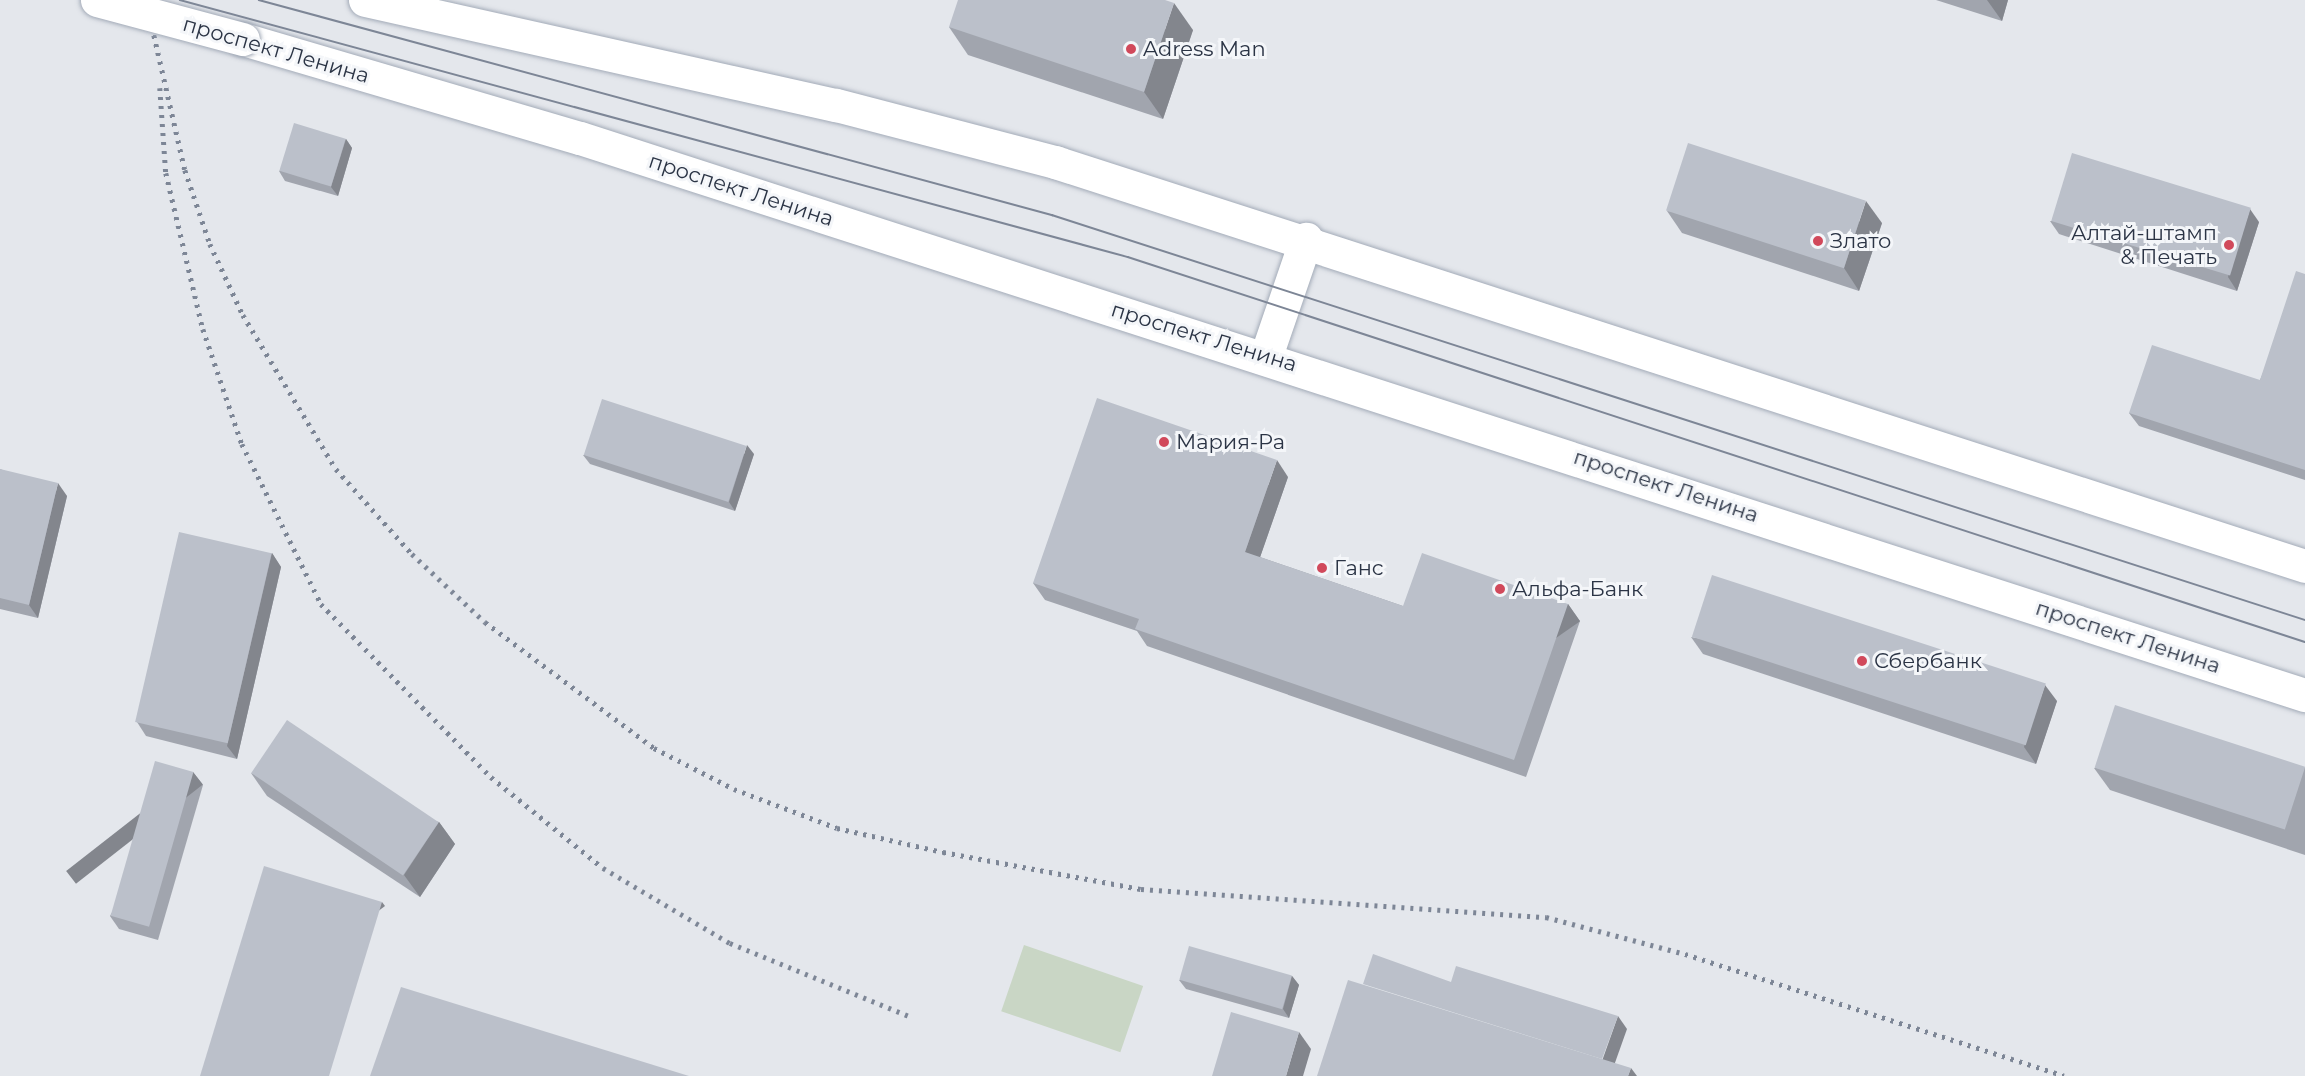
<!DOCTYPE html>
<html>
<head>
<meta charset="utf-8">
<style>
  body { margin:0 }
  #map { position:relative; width:2305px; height:1076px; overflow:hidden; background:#e4e7ec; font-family:Montserrat,sans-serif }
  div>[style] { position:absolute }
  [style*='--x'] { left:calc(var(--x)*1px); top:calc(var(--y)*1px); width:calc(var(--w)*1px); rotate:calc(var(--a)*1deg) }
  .green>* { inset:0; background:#c9d6c5; transform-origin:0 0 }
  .roads { filter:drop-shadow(0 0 2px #a3abb8) drop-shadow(0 0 2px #a3abb8) }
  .primary>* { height:33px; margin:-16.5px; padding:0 16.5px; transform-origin:16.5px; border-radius:16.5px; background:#fff }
  .tram>* { height:1.5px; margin:-0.75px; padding:0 0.75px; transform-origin:0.75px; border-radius:0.75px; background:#7d8696 }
  .rail>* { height:4.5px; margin-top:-2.25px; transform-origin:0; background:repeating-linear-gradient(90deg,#7d8696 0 3px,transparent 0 9px) }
  .bridges { filter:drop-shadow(0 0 2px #a3abb8) drop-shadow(0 0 2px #a3abb8) }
  .primary-bridge>* { height:33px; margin:-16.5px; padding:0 16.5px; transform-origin:16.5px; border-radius:16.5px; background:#fff }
  .wall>* { inset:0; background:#a1a5ae }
  .shaded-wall>* { inset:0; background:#83868d; transform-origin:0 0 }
  .building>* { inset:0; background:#bbc0ca; transform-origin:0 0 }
  .dots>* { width:16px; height:16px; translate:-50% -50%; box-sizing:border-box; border:3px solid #f4f6f9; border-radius:50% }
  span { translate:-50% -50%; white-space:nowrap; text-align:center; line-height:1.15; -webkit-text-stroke:6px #f4f6f9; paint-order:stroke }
  .poi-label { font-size:21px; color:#2b3445 }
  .left { translate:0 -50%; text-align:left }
  .right { translate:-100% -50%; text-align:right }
  .street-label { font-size:21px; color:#2b3445 }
</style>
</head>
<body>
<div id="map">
  <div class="green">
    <div style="left:1024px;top:945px;width:126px;height:70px;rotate:19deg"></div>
  </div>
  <div class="roads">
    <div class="primary">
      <div style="--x:365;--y:0;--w:483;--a:12.6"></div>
      <div style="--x:836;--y:105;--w:226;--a:14.6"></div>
      <div style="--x:1055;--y:162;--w:1314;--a:17.91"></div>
      <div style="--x:243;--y:39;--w:351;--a:16.4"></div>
      <div style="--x:580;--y:138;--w:1813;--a:17.9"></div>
      <div style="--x:1266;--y:356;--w:124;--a:-71.1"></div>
    </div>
  </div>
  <div class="tram">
    <div style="--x:180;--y:0;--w:982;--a:15.17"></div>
    <div style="--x:1128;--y:257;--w:1238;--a:18.11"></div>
    <div style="--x:259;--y:0;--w:822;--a:15.17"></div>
    <div style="--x:1052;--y:215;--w:1317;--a:17.91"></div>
  </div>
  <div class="rail">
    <div style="--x:146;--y:0;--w:174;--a:77.1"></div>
    <div style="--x:185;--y:170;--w:78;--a:71.3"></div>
    <div style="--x:210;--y:244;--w:78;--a:65.1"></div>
    <div style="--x:243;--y:315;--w:180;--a:58.9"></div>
    <div style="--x:336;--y:469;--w:114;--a:48.2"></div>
    <div style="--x:412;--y:554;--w:100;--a:43"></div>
    <div style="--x:485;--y:622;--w:211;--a:36.7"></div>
    <div style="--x:654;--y:748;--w:90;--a:27.1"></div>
    <div style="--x:734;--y:789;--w:110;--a:20.7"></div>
    <div style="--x:837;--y:828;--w:109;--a:12.8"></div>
    <div style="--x:943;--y:852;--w:201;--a:10.6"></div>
    <div style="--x:1141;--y:889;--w:406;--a:4"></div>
    <div style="--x:1546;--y:917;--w:144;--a:14.9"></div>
    <div style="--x:1685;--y:954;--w:398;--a:17.8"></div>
    <div style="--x:160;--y:88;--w:85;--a:86"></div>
    <div style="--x:166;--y:173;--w:160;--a:76.7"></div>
    <div style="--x:203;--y:329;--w:121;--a:71.3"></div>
    <div style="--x:242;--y:444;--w:178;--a:63.7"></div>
    <div style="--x:321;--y:604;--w:243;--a:45.5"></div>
    <div style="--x:491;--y:777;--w:144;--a:39.1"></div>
    <div style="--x:603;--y:868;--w:147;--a:30.6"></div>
    <div style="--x:730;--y:943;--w:193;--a:22.2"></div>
  </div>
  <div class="bridges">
    <div class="primary-bridge">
      <div style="--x:97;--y:0;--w:151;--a:15"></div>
    </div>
  </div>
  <div class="wall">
    <div style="clip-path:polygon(1936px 0,2008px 0,2002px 21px)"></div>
    <div style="clip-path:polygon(949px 27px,1193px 30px,1163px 119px,968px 55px)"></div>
    <div style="clip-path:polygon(346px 139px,352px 148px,338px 196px,285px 181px,279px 171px)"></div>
    <div style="clip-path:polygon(1667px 211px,1882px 223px,1859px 291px,1682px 233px)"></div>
    <div style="clip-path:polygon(2050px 221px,2259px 222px,2237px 291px,2059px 234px)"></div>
    <div style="clip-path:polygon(2305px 274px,2305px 480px,2139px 426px,2129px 413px,2260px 380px)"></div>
    <div style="clip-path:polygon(754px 454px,735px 511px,590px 464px,583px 455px)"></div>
    <div style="clip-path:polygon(0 469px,67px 496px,38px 618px,0 609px)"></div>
    <div style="clip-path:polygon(1288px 477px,1260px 557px,1403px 606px,1568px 604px,1580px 621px,1526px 777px,1147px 646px,1137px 631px,1045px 600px,1033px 583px)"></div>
    <div style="clip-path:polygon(272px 553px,281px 567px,237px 759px,146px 736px,137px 722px)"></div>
    <div style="clip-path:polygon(1691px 637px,2057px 701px,2036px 764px,1703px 654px)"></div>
    <div style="clip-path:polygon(2094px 768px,2305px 768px,2305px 855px,2110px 790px)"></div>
    <div style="clip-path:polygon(193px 772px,203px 785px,158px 940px,119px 929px,110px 916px)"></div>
    <div style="clip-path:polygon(251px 773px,439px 822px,455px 844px,420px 897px,267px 796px)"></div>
    <div style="clip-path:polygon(1292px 976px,1299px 985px,1289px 1018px,1186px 989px,1179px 980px)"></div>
  </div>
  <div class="shaded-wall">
    <div style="clip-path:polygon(1987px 0,2008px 0,2002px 21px)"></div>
    <div style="clip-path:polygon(1174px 3px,1193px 30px,1163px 119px,1144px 92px)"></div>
    <div style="clip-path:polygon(346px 139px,352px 148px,338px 196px,331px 187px)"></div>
    <div style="clip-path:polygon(1866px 201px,1882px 223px,1859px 291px,1844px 268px)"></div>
    <div style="clip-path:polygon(2250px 209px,2259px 222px,2237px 291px,2228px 277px)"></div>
    <div style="clip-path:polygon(747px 445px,754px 454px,735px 511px,729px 502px)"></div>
    <div style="clip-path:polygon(1277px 460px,1288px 477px,1256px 569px,1245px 552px)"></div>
    <div style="clip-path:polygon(58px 483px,67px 496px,38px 618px,29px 605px)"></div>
    <div style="clip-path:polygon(272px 553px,281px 567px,237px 759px,227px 746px)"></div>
    <div style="left:1568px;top:604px;width:21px;height:165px;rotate:55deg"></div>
    <div style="clip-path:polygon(2045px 685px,2057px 701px,2036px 764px,2024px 747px)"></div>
    <div style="left:193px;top:772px;width:16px;height:161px;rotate:52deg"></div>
    <div style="clip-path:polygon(439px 822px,455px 844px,420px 897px,404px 875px)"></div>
    <div style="left:382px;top:902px;width:5px;height:182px;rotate:53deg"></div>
    <div style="clip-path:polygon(1292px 976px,1299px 985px,1289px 1018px,1283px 1009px)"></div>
    <div style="clip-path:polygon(1618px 1016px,1627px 1029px,1611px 1074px,1602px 1061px)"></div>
    <div style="clip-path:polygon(1299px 1032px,1311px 1049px,1303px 1076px,1286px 1076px)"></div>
    <div style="clip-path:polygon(1631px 1068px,1637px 1076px,1628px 1076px)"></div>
  </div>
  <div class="building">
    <div style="clip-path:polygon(958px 0,1165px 0,1174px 3px,1144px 92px,949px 27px)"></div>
    <div style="left:294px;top:123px;width:54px;height:50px;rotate:17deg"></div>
    <div style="left:1688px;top:143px;width:187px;height:71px;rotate:18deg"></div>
    <div style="left:2072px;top:153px;width:187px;height:71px;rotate:17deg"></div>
    <div style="clip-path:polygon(2296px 271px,2305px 274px,2305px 470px,2129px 413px,2152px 345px,2260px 380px)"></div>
    <div style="clip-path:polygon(1097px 398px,1277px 460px,1245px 552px,1403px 606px,1422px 553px,1568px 604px,1514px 760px,1135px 629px,1139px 619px,1033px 583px)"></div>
    <div style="left:602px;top:399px;width:152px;height:59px;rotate:18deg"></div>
    <div style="clip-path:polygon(0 469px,58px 483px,29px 605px,0 598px)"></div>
    <div style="left:179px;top:532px;width:95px;height:195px;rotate:13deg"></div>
    <div style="left:1712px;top:575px;width:351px;height:65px;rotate:18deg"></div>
    <div style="left:2115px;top:705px;width:200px;height:66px;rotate:18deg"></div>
    <div style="left:287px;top:720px;width:183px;height:64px;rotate:34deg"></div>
    <div style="left:155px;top:761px;width:40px;height:161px;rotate:16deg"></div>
    <div style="clip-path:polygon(264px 866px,382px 902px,329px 1076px,200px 1076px)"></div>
    <div style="left:1189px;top:946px;width:107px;height:35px;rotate:16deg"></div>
    <div style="clip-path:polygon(1373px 954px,1451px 982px,1456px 966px,1618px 1016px,1602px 1059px,1363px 984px)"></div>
    <div style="clip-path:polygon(1348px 980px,1631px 1068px,1628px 1076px,1317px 1076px)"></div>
    <div style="clip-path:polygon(401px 987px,689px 1076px,370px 1076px)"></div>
    <div style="clip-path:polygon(1231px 1012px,1299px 1032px,1286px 1076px,1212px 1076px)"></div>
  </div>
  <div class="dots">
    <div style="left:1131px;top:49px;background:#d1495b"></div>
    <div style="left:1818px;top:241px;background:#d1495b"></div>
    <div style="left:2229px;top:245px;background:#d1495b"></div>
    <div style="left:1164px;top:442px;background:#d1495b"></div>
    <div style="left:1322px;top:568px;background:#d1495b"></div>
    <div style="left:1500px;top:589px;background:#d1495b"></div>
    <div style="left:1862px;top:661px;background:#d1495b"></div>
  </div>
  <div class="poi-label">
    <span class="left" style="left:1143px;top:49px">Adress Man</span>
    <span class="right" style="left:2217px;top:245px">Алтай-штамп<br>&amp; Печать</span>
    <span class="left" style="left:1830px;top:241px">Злато</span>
    <span class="left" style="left:1176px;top:442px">Мария-Ра</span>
    <span class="left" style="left:1334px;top:568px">Ганс</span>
    <span class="left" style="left:1512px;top:589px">Альфа-Банк</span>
    <span class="left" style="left:1874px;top:661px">Сбербанк</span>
  </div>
  <div class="street-label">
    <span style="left:276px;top:50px;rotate:16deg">проспект Ленина</span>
    <span style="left:741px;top:190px;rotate:18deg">проспект Ленина</span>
    <span style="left:1204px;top:337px;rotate:17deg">проспект Ленина</span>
    <span style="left:1666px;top:486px;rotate:18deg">проспект Ленина</span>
    <span style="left:2128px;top:637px;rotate:18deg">проспект Ленина</span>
  </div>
</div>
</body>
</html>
